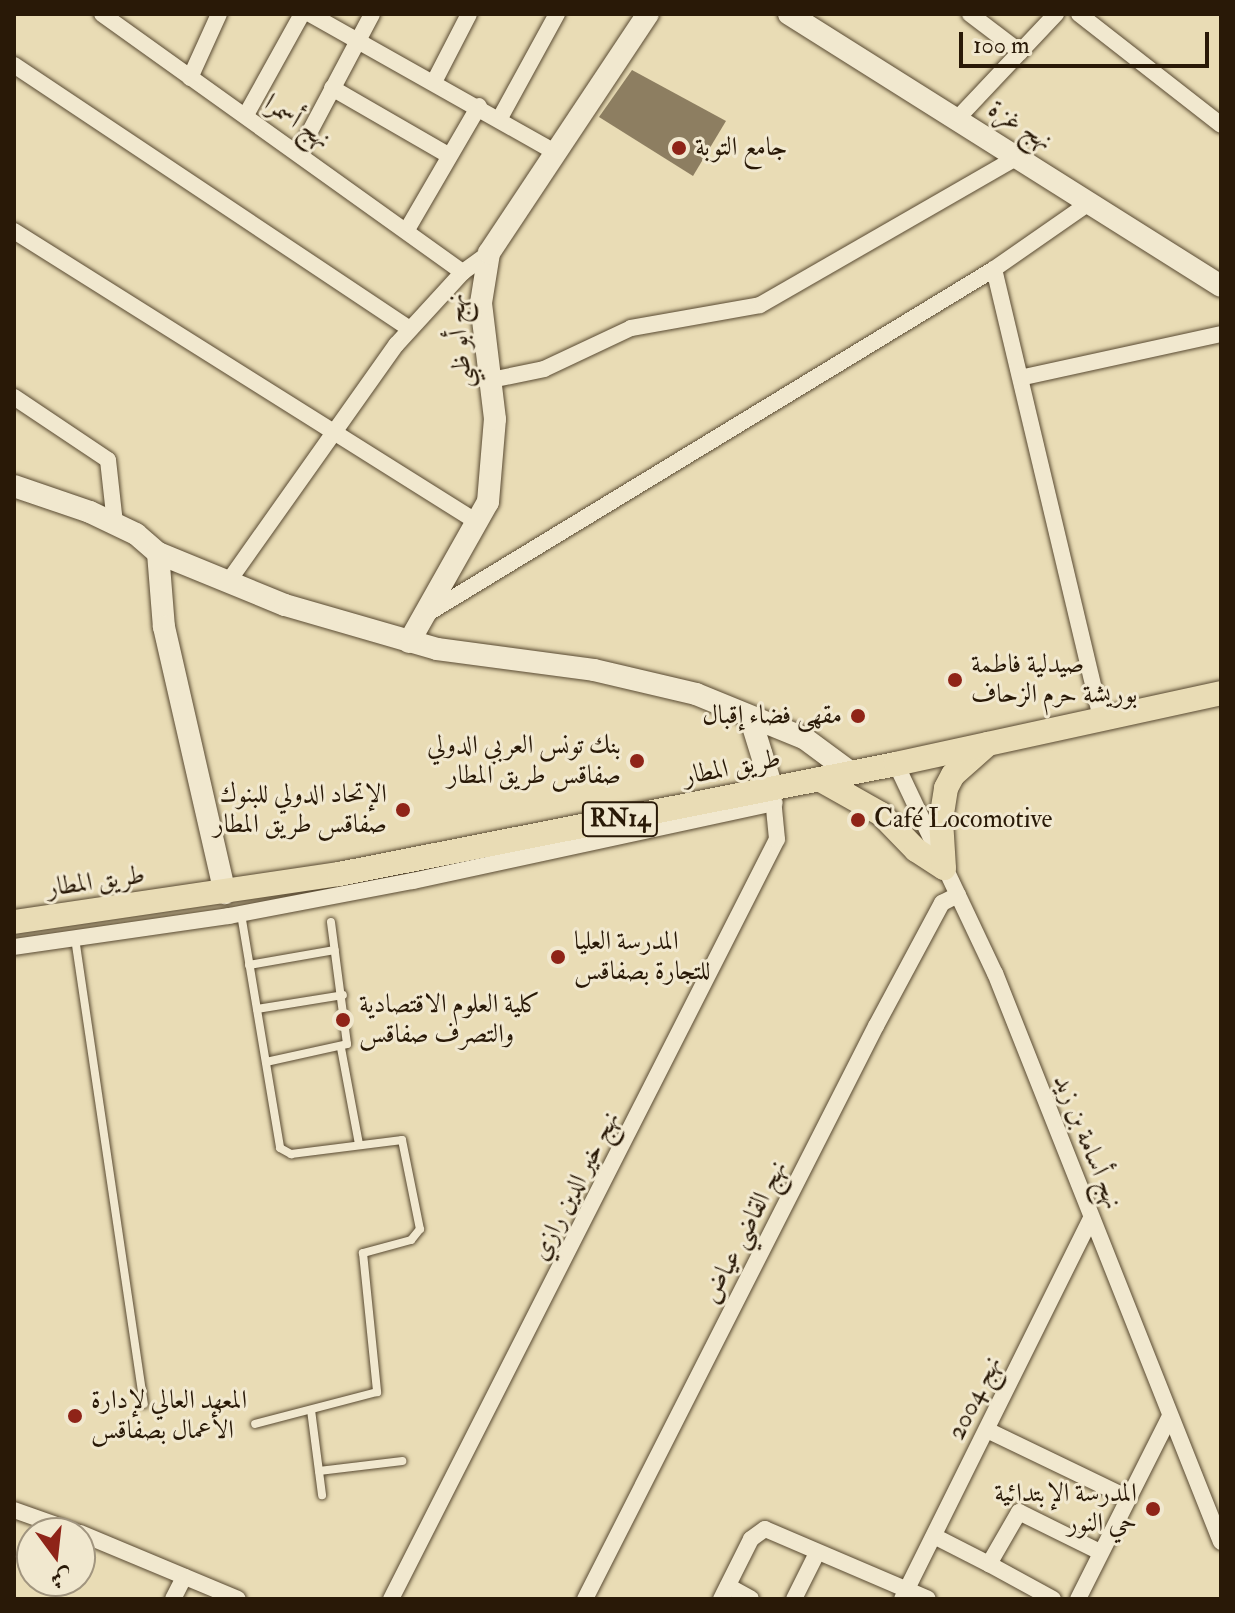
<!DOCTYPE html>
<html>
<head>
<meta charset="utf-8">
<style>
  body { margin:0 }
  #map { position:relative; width:1235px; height:1613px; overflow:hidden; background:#e9dcb5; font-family:"IM FELL Double Pica",Amiri,serif }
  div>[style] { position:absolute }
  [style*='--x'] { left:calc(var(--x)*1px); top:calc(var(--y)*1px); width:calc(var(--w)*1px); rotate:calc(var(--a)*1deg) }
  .building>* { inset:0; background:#8d7e61 }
  .roads { filter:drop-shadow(0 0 2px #594a32) drop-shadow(0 0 2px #594a32) }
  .lane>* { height:8px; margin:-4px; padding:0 4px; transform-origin:4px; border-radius:4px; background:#f1e8cf }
  .street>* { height:16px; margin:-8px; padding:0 8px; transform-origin:8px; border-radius:8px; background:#f1e8cf }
  .secondary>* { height:22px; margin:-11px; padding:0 11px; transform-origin:11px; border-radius:11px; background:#f1e8cf }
  .primary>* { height:24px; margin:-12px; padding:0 12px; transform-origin:12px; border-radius:12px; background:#e9dcb5 }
  .dots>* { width:22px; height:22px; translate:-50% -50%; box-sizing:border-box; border:4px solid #f1e8cf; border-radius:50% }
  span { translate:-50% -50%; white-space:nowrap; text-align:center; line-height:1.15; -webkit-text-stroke:6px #f1e8cf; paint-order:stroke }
  .shield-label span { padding:2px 6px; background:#f1e8cf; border:2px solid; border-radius:6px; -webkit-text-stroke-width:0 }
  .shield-label { font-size:24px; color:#291907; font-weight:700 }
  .street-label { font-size:26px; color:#291907 }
  .poi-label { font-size:26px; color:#291907 }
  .left { translate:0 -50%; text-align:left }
  .right { translate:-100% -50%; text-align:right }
  .frame { position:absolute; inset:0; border:16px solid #291907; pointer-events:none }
  .north { position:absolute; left:16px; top:1517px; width:80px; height:80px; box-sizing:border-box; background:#f1e8cf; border:2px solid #a1957f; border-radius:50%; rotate:165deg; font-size:22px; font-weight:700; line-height:32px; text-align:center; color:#291907 }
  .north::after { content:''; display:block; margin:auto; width:28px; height:36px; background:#8f2418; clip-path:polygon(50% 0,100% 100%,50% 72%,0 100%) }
  .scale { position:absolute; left:959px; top:32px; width:250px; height:36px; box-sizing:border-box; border:4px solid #291907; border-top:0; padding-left:10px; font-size:24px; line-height:28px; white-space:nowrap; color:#291907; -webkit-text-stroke:6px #f1e8cf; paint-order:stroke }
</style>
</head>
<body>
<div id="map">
  <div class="building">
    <div style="clip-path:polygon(632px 70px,726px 121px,693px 176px,599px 117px)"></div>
  </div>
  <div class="roads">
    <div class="lane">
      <div style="--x:241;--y:914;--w:237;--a:80.5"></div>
      <div style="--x:280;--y:1148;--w:13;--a:29"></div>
      <div style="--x:291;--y:1154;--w:112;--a:-7.2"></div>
      <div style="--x:402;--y:1140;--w:91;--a:78.6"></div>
      <div style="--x:420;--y:1229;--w:14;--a:129"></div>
      <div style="--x:411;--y:1240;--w:50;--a:164.8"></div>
      <div style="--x:363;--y:1253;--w:140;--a:84.2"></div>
      <div style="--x:377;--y:1392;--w:126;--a:165.3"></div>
      <div style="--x:75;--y:938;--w:471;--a:81.6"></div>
      <div style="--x:249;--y:965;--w:87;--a:-9.9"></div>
      <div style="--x:257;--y:1009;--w:87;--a:-9.2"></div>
      <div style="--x:341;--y:1048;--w:98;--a:79.4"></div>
      <div style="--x:266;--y:1062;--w:83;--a:-12.5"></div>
      <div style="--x:347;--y:1044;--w:123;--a:-97.5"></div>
      <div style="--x:311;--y:1410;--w:86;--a:82.6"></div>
      <div style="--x:319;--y:1471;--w:84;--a:-6.9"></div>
    </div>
    <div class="street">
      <div style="--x:102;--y:14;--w:444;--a:35.6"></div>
      <div style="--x:310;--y:14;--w:283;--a:29.4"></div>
      <div style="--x:970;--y:14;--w:63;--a:37.2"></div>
      <div style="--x:1079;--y:14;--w:180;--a:38"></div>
      <div style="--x:14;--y:65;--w:476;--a:33.7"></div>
      <div style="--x:190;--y:78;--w:70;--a:-65.6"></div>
      <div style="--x:435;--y:80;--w:74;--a:-62.7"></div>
      <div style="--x:332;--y:88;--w:134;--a:30"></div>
      <div style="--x:246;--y:115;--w:115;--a:-61"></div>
      <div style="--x:500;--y:118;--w:119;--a:-61.3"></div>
      <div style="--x:956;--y:120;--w:146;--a:-46.7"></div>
      <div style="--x:299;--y:152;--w:156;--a:-62.1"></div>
      <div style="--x:408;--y:228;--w:141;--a:-59.8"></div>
      <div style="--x:14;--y:231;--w:547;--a:32.15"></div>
      <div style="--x:994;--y:269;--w:461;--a:76.6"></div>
      <div style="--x:1024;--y:377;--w:202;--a:-12.3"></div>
      <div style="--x:491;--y:380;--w:54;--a:-11.7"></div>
      <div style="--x:544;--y:369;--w:96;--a:-25.2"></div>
      <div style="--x:631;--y:328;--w:131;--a:-10.1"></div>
      <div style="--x:760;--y:305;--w:297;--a:-29.9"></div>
      <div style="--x:14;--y:397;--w:113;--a:33.8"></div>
      <div style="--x:108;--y:460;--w:63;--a:83.7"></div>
      <div style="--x:228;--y:582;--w:291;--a:-54.7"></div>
      <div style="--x:396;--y:345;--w:99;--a:-47.5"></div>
      <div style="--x:463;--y:272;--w:32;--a:-36"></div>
      <div style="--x:425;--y:615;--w:666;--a:-31.3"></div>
      <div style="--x:994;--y:269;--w:116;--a:-34.8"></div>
      <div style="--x:896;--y:764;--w:231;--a:64.7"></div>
      <div style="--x:995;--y:973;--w:612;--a:68.34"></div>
      <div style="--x:14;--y:947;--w:217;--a:-8.2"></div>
      <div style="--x:229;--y:916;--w:187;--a:-10.8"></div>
      <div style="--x:413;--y:881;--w:370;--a:-12.2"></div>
      <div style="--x:987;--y:1430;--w:157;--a:25.7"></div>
      <div style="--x:14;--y:1510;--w:69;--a:19.5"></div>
      <div style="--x:80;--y:1533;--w:171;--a:22.7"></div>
      <div style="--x:934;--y:1536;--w:62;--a:27"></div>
      <div style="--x:728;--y:1586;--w:26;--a:29"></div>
      <div style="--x:173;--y:1599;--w:25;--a:-63"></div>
      <div style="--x:391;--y:1599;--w:852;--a:-63.07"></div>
      <div style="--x:777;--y:839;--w:51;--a:-95.6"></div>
      <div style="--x:585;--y:1599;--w:643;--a:-63.08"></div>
      <div style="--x:876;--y:1026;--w:140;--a:-61.8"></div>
      <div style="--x:942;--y:903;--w:18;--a:-27"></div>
      <div style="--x:721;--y:1599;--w:67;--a:-63.4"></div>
      <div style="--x:751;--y:1539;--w:17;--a:-36"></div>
      <div style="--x:765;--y:1529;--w:177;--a:23.2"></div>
      <div style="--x:794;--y:1599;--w:49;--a:-63.4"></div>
      <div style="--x:902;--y:1599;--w:425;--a:-63.6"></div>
      <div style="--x:1053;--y:1599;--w:73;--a:-151.3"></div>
      <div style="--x:989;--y:1564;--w:60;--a:-60"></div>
      <div style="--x:1019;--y:1512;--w:90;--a:26.3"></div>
      <div style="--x:1078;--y:1599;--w:205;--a:-63.3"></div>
    </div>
    <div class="secondary">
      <div style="--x:789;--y:14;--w:510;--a:32.2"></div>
      <div style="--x:14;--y:486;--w:80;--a:18.9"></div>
      <div style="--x:90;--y:512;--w:51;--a:25.6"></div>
      <div style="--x:136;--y:534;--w:29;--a:41"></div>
      <div style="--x:158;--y:553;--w:137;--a:22.3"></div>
      <div style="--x:285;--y:605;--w:158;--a:16.1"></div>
      <div style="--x:437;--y:649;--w:158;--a:7.6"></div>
      <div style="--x:594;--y:670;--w:105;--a:13.2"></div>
      <div style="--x:696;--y:694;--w:117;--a:22.2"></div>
      <div style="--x:804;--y:738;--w:57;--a:36.5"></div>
      <div style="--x:158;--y:553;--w:74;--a:85.4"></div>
      <div style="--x:164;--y:627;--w:273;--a:77.1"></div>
      <div style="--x:409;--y:642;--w:161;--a:-60.6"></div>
      <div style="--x:488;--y:502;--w:83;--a:-85.2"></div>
      <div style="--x:495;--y:419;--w:117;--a:-96.9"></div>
      <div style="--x:481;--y:303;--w:51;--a:-80.9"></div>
      <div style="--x:489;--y:253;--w:287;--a:-56.4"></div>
      <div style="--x:751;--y:720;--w:71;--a:72.8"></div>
    </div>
    <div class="primary">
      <div style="--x:819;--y:779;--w:71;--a:29.4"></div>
      <div style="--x:881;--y:814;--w:50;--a:45.8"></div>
      <div style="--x:916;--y:850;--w:33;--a:33"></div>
      <div style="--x:944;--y:868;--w:48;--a:-93.6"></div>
      <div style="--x:941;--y:820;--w:32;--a:-81"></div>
      <div style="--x:946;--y:788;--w:15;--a:-62"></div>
      <div style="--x:953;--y:775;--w:47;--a:-41.5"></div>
      <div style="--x:14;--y:922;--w:329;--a:-8.4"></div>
      <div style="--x:339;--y:874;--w:568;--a:-11.17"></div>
      <div style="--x:896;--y:764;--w:333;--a:-12.3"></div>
    </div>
  </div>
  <div class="dots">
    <div style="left:679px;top:148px;background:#8f2418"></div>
    <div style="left:955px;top:680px;background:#8f2418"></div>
    <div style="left:858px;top:716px;background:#8f2418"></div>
    <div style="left:637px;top:761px;background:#8f2418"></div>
    <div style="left:403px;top:810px;background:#8f2418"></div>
    <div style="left:858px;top:820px;background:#8f2418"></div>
    <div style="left:558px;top:957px;background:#8f2418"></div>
    <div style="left:343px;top:1020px;background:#8f2418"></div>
    <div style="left:75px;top:1416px;background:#8f2418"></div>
    <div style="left:1153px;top:1509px;background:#8f2418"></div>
  </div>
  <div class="shield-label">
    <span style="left:620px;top:819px">RN14</span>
  </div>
  <div class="street-label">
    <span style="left:297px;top:122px;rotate:35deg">نهج أسمرا</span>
    <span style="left:1020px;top:126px;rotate:32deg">نهج غزة</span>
    <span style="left:460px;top:341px;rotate:-95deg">نهج أبو ظبي</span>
    <span style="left:732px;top:768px;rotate:-11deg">طريق المطار</span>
    <span style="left:96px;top:882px;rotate:-8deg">طريق المطار</span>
    <span style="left:1087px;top:1142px;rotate:68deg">نهج أسامة بن زيد</span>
    <span style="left:576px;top:1186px;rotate:-63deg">نهج خير الدين رازي</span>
    <span style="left:745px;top:1232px;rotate:-63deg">نهج القاضي عياض</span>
    <span style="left:975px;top:1398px;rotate:-64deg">نهج 2004</span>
  </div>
  <div class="poi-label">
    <span class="left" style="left:695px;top:148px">جامع التوبة</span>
    <span class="left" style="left:971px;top:680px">صيدلية فاطمة<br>بوريشة حرم الزحاف</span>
    <span class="right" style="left:842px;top:716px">مقهى فضاء إقبال</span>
    <span class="right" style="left:621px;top:761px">بنك تونس العربي الدولي<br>صفاقس طريق المطار</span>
    <span class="right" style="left:387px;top:810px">الإتحاد الدولي للبنوك<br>صفاقس طريق المطار</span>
    <span class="left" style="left:874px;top:820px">Café Locomotive</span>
    <span class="left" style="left:574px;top:957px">المدرسة العليا<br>للتجارة بصفاقس</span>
    <span class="left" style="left:359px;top:1020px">كلية العلوم الاقتصادية<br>والتصرف صفاقس</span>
    <span class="left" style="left:91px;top:1416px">المعهد العالي لإدارة<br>الأعمال بصفاقس</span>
    <span class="right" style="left:1137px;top:1509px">المدرسة الإبتدائية<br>حي النور</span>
  </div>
  <div class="frame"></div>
  <div class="north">ش</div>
  <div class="scale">100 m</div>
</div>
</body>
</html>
